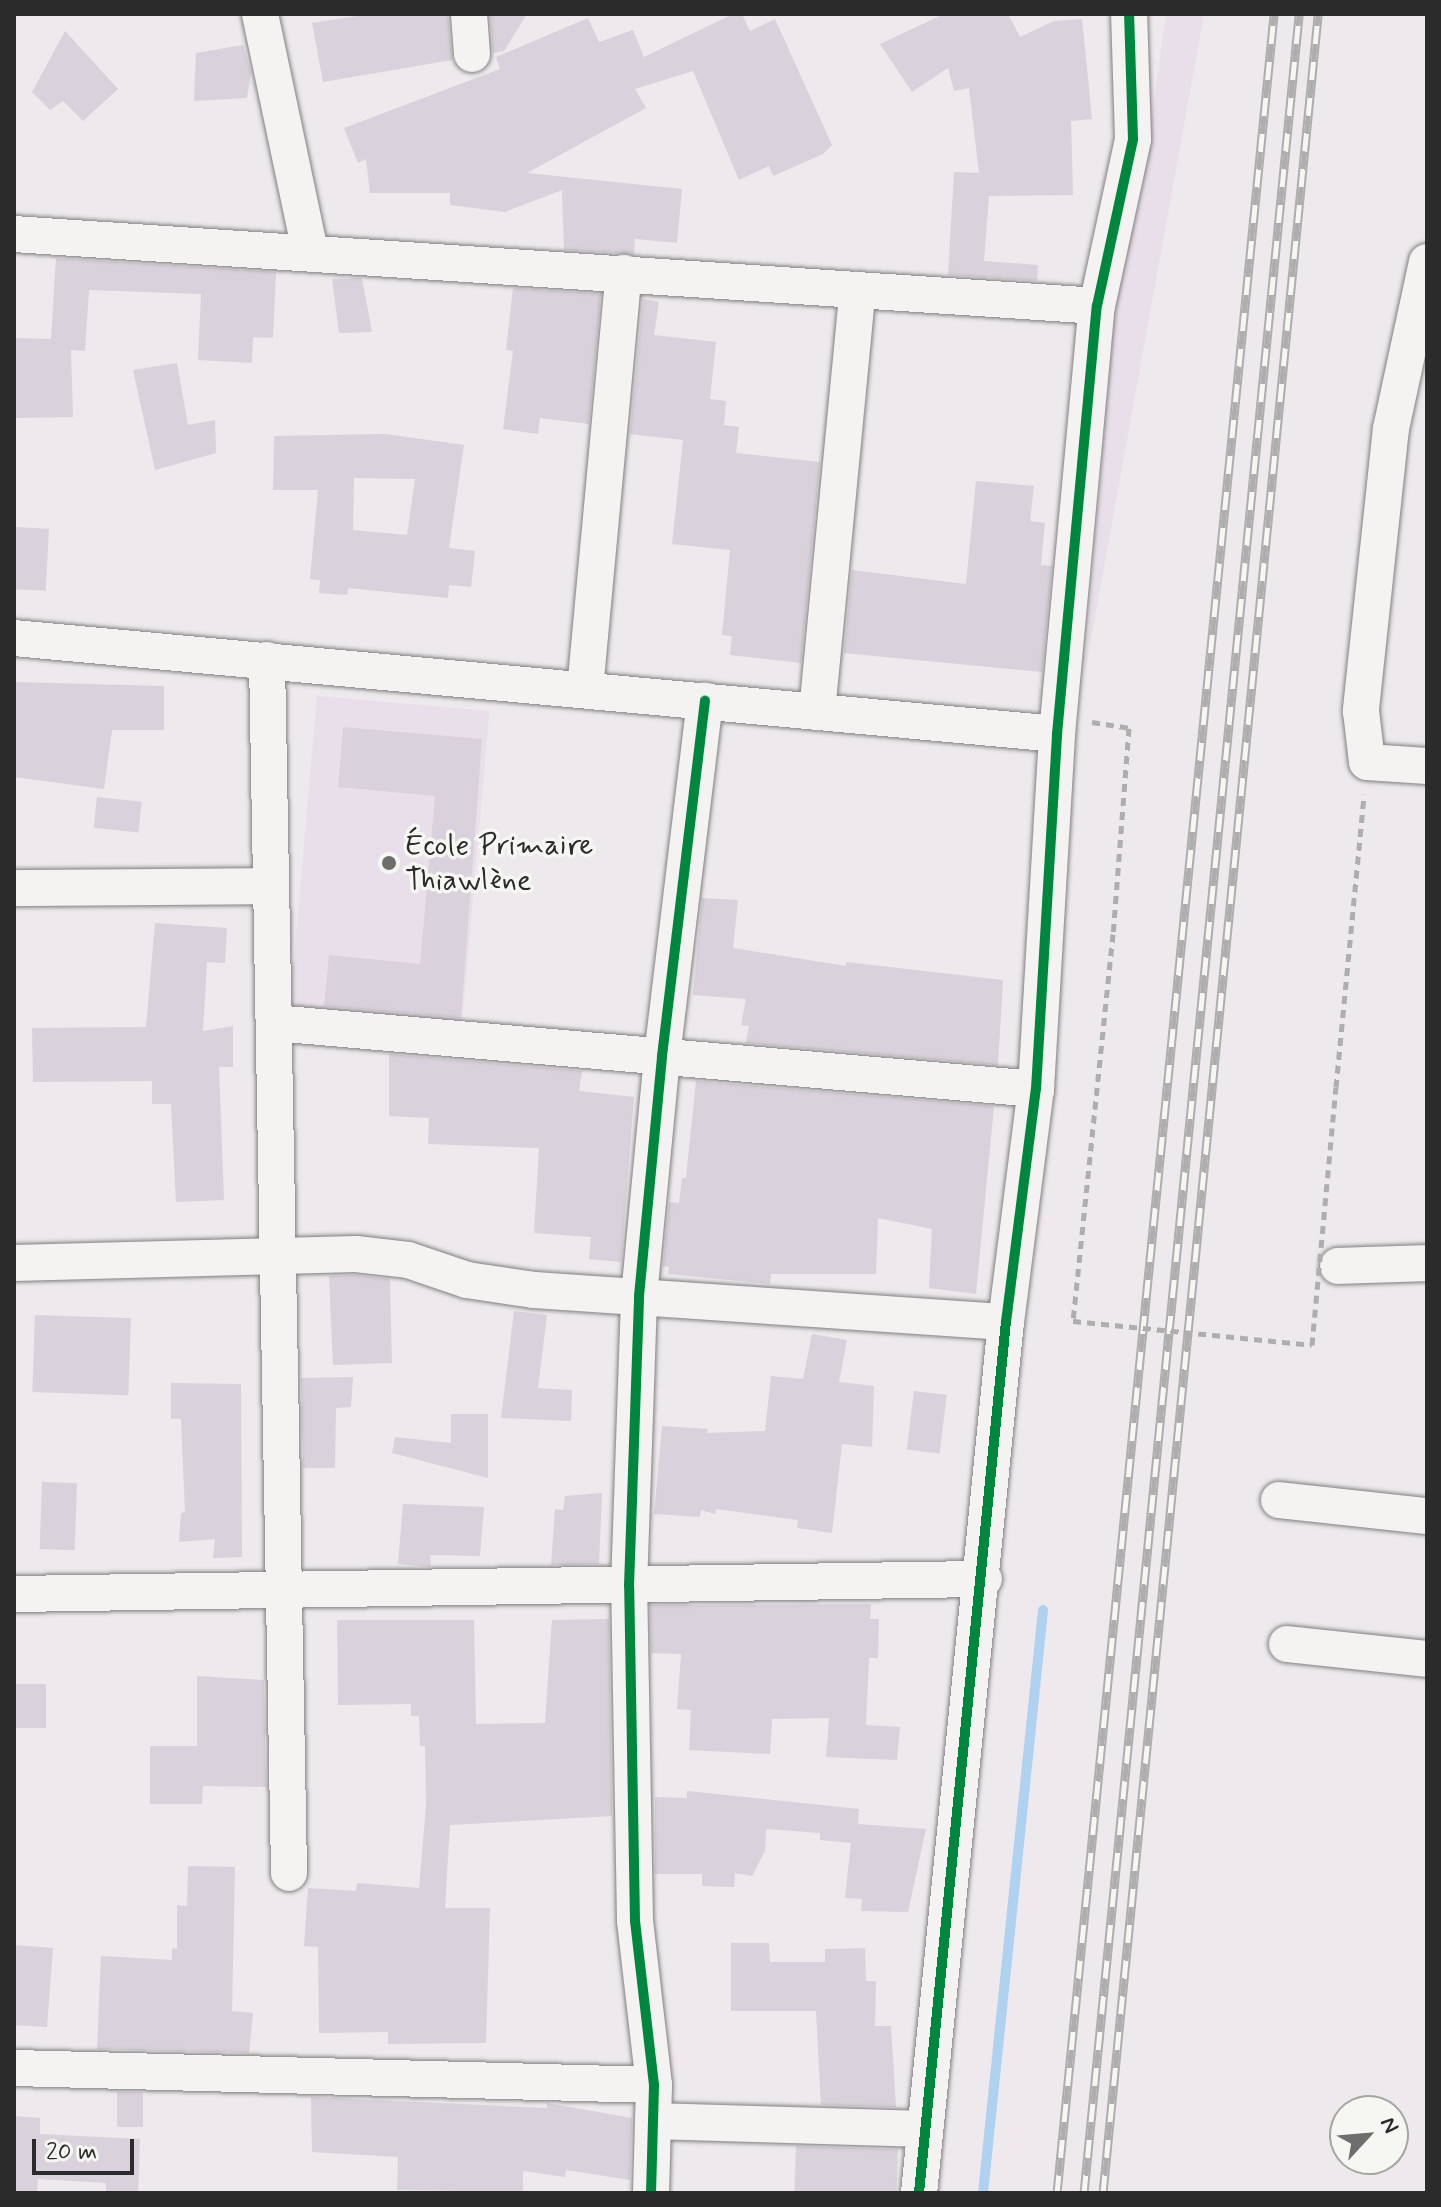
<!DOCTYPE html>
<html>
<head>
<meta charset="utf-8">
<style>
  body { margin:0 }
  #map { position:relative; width:1441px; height:2207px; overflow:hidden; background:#ede9ec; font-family:Mynerve,sans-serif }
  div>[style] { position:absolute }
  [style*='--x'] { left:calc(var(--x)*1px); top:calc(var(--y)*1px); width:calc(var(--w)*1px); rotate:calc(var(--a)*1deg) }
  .built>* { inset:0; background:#e9dfea; transform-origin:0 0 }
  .stream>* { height:10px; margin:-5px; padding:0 5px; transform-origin:5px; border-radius:5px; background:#afd2f0 }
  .building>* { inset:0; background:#d9d1db; transform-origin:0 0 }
  .path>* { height:5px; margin-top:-2.5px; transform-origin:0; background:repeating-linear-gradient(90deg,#afaeae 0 8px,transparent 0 14px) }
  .roads { filter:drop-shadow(0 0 2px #828082) drop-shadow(0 0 2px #828082) }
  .minor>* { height:36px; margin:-18px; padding:0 18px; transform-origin:18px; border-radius:18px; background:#f4f3f2 }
  .rail>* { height:9px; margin-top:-4.5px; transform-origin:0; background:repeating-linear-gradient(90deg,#f6f6f2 0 18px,#afaeae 0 36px); box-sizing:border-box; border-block:2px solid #afaeae }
  .path-bridge>* { height:5px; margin-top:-2.5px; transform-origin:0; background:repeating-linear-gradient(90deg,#afaeae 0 8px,transparent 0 14px) }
  .cycleway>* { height:10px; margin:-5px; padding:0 5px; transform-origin:5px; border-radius:5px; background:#00873e }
  .dots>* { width:22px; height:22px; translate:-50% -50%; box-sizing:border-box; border:4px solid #f6f6f2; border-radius:50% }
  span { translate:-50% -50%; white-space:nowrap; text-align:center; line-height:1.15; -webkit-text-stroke:7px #f6f6f2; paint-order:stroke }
  .poi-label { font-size:30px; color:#2b2b2b }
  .left { translate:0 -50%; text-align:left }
  .frame { position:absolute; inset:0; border:16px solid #2b2b2b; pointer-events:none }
  .north { position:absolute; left:1329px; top:2095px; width:80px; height:80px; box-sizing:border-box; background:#f6f6f2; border:2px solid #a5a5a2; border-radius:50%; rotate:64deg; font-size:22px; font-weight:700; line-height:32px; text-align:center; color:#2b2b2b }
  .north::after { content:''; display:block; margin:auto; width:28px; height:36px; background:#6f6e6f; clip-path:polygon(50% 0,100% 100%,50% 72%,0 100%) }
  .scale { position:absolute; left:32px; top:2139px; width:102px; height:36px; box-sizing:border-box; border:4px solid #2b2b2b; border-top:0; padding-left:10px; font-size:24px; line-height:28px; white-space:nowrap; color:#2b2b2b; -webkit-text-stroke:6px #f6f6f2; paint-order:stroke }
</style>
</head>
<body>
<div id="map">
  <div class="built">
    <div style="clip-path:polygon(1166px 14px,1204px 14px,1085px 673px,1115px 303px,1143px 181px)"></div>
    <div style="left:317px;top:696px;width:173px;height:318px;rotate:5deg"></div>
  </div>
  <div class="stream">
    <div style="--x:983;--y:2193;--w:586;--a:-84.12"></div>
  </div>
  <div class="building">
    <div style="clip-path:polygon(369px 14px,448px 14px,452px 60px,323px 82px,312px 23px)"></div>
    <div style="clip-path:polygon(490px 14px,527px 14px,504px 51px,493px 53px)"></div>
    <div style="clip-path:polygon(733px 14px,742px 14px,750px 31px,775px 19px,832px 145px,823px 154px,773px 176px,769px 166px,739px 180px,693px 71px,635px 89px,646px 108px,527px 173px,682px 189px,677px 243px,635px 239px,634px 254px,564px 250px,562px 190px,505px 212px,450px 205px,450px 193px,370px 193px,366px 159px,358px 163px,344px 128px,500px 69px,496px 57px,588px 18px,599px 42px,633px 30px,644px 57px)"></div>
    <div style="clip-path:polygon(944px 14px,1008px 14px,1020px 37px,1054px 21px,1082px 19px,1092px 119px,1071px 121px,1073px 195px,989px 196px,984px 261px,1038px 265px,1037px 281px,948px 275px,954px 172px,979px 173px,969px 88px,954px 91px,948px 68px,912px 92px,880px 44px)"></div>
    <div style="clip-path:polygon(65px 31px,118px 89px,83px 121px,63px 101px,50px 110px,32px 92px)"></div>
    <div style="clip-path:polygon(243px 45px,251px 72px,247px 98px,194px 101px,196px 53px)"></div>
    <div style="clip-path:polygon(56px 258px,276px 272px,273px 338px,253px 337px,252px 363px,198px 360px,201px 294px,89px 290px,85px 351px,71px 350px,73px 417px,14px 418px,14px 338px,51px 339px)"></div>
    <div style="clip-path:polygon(362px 278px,372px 332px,339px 333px,332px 279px)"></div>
    <div style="clip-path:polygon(513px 288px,601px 294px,589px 424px,540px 418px,538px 434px,503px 429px,513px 351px,506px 350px)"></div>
    <div style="clip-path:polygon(643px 299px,659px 302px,654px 335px,716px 342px,710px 399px,726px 401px,724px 425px,739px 427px,736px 453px,820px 462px,801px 663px,730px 655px,732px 636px,722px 635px,730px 550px,672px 544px,683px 440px,630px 434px)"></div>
    <div style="clip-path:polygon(177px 363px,188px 425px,215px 420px,216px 453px,155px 470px,133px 370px)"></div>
    <div style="clip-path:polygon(evenodd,385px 434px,464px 445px,449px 548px,475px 551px,471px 587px,449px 585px,448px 598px,348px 588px,347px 595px,319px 593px,320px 580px,310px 579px,318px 490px,273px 490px,274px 436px,385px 434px,354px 478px,415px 479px,407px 535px,353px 530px,354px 478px)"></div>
    <div style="clip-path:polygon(976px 481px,1034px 486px,1030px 521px,1045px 523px,1041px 565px,1052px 566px,1042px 672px,844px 653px,852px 570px,966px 584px)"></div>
    <div style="left:14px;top:527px;width:35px;height:62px;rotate:3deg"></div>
    <div style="clip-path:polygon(14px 682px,164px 686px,164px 730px,112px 730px,104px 789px,14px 777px)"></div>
    <div style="clip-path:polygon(343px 727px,482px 739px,461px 1018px,324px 1006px,329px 955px,420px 964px,435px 796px,338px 787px)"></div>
    <div style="left:97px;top:797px;width:45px;height:31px;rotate:6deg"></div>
    <div style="clip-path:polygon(702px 898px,738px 900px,733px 948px,846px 966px,846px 962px,1003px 980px,998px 1065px,746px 1043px,749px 1026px,741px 1025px,746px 999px,693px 995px)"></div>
    <div style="clip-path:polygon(155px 923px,227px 928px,225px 963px,207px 962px,203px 1031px,233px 1026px,233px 1067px,219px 1067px,224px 1200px,176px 1202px,171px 1104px,152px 1104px,152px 1081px,33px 1082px,32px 1028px,146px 1027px)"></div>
    <div style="clip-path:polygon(389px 1054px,582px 1071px,579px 1091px,634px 1097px,621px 1262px,589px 1259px,591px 1237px,534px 1233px,539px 1148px,428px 1144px,429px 1118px,389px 1116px)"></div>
    <div style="clip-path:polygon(696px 1081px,994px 1106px,976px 1294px,929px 1288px,932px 1229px,878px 1218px,876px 1274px,771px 1274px,770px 1284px,668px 1274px,669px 1267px,663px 1266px,669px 1202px,679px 1203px,682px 1178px,686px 1178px)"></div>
    <div style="clip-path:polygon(355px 1275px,390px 1279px,392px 1363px,333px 1365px,329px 1276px)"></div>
    <div style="clip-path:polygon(514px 1311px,547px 1315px,538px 1388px,572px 1390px,571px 1421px,501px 1418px)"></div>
    <div style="left:35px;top:1315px;width:96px;height:77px;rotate:2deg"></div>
    <div style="clip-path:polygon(812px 1334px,847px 1340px,839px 1382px,874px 1386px,872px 1447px,842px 1444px,832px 1533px,797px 1528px,798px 1520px,716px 1509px,715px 1514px,701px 1510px,700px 1517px,654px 1514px,662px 1426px,708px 1429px,707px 1433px,765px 1431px,771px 1376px,803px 1379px)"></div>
    <div style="clip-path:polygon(353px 1377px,351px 1407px,336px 1408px,335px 1468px,303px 1468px,301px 1378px)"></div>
    <div style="clip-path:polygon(171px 1383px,241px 1384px,242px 1557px,213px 1558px,215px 1539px,179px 1542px,181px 1513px,185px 1512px,181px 1419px,171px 1419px)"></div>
    <div style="left:914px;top:1391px;width:33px;height:59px;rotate:7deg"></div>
    <div style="clip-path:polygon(451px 1414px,488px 1414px,488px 1478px,392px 1453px,395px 1437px,451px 1443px)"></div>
    <div style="left:42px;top:1482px;width:35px;height:67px;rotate:2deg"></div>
    <div style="clip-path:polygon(602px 1493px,599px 1564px,551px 1565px,555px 1509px,563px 1510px,565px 1496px)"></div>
    <div style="clip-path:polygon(403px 1504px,484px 1507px,480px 1556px,430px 1555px,431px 1567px,398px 1564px)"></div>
    <div style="clip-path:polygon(871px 1604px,870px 1619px,879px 1619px,878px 1658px,869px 1658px,866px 1725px,900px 1727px,897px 1760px,826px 1757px,829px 1718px,772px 1719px,770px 1754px,689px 1750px,691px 1710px,677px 1709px,681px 1654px,651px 1653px,650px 1605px)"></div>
    <div style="clip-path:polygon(609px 1619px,612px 1816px,450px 1825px,445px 1908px,490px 1908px,486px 2043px,388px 2044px,388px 2032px,319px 2033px,318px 1947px,304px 1946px,308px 1888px,356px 1891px,357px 1883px,419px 1888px,426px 1807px,425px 1746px,420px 1746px,419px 1716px,411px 1716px,411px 1704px,338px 1705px,337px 1620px,474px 1620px,476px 1724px,545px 1723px,552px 1620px)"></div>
    <div style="clip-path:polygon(197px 1676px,264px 1680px,266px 1787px,203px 1786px,202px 1804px,150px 1804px,150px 1746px,197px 1746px)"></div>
    <div style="left:14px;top:1684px;width:32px;height:44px"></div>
    <div style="clip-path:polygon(687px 1791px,859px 1809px,858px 1824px,926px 1829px,908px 1912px,861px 1911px,862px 1899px,845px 1898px,851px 1843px,820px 1840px,820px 1833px,766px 1829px,765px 1851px,752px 1876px,735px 1873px,734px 1887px,702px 1886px,702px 1874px,655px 1874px,655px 1797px,687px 1798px)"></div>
    <div style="clip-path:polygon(188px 1866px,235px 1867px,232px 2011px,253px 2013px,249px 2053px,97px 2049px,101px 1956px,172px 1960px,172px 1948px,177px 1949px,177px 1905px,187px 1906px)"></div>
    <div style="clip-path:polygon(731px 1943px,769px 1943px,770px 1962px,825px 1962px,825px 1949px,865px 1948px,866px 1981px,876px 1981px,875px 2026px,891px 2026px,896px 2107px,821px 2105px,816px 2011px,731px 2011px)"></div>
    <div style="clip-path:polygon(14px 1945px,53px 1948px,47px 2027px,14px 2025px)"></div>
    <div style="left:117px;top:2092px;width:26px;height:35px"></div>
    <div style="clip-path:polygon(311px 2097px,547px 2108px,547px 2103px,632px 2118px,630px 2180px,566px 2170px,565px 2177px,523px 2171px,523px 2192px,397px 2190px,398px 2157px,312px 2152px)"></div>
    <div style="clip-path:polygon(14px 2116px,40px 2118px,40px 2134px,140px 2139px,138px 2193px,106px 2193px,106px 2183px,38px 2179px,37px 2193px,14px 2193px)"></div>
    <div style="left:796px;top:2146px;width:102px;height:47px;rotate:2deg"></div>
  </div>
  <div class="path">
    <div style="--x:1092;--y:722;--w:37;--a:9"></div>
    <div style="--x:1129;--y:728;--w:207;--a:94.4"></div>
    <div style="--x:1336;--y:1087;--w:294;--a:-84.5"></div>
  </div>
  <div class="roads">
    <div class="minor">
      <div style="--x:260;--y:14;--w:243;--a:78.1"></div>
      <div style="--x:469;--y:14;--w:40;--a:85.7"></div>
      <div style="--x:14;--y:234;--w:1085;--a:3.8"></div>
      <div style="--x:1427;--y:262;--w:170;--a:102.2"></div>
      <div style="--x:1391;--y:428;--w:285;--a:96.1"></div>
      <div style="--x:1361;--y:711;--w:51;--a:83.3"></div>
      <div style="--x:1367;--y:762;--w:60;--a:3.8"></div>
      <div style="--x:14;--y:638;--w:1047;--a:5.26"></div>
      <div style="--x:267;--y:660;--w:1213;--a:88.96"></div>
      <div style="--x:585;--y:690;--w:419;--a:-84.7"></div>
      <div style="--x:817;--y:712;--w:424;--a:-84.5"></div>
      <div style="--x:14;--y:888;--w:257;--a:-0.4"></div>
      <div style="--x:274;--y:1023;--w:765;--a:4.95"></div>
      <div style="--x:14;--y:1263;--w:342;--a:-1.5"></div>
      <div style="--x:356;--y:1254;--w:52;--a:6.6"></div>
      <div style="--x:408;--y:1260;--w:62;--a:18.7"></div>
      <div style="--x:467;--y:1280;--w:68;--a:8.5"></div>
      <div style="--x:534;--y:1290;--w:473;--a:3.9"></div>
      <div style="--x:1338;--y:1266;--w:89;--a:-1.9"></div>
      <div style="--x:1279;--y:1500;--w:149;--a:6.2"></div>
      <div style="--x:14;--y:1594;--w:970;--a:-0.89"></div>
      <div style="--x:1287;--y:1644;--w:141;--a:6.1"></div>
      <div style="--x:14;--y:2068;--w:640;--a:1.52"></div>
      <div style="--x:653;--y:2121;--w:272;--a:1.7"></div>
      <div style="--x:651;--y:2193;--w:108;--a:-88.4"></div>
      <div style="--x:654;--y:2085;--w:165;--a:-96.6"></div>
      <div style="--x:635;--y:1921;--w:335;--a:-91"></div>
      <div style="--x:629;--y:1586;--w:290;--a:-88"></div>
      <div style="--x:639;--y:1296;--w:241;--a:-84.5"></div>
      <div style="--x:662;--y:1056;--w:358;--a:-83.1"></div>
      <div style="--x:919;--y:2193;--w:875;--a:-84.3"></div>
      <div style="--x:1006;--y:1322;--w:235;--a:-82.7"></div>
      <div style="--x:1036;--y:1089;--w:356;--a:-86.6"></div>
      <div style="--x:1057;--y:734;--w:430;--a:-84.7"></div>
      <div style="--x:1097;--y:306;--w:171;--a:-77.8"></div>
      <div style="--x:1133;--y:139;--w:125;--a:-91.8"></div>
    </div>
  </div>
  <div class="rail">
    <div style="--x:1057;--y:2193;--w:2190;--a:-84.31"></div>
    <div style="--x:1084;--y:2193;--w:2190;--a:-84.36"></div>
    <div style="--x:1103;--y:2193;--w:2190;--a:-84.36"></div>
  </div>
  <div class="path-bridge">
    <div style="--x:1113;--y:934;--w:389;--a:95.9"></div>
    <div style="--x:1073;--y:1321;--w:240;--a:5.7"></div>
    <div style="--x:1312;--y:1345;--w:259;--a:-84.7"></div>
  </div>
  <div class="cycleway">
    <div style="--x:651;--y:2193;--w:108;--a:-88.4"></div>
    <div style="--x:654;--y:2085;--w:165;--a:-96.6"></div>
    <div style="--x:635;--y:1921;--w:335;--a:-91"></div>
    <div style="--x:629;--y:1586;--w:290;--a:-88"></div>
    <div style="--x:639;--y:1296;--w:241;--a:-84.5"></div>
    <div style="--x:662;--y:1056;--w:358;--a:-83.1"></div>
    <div style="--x:919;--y:2193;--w:875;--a:-84.3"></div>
    <div style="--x:1006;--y:1322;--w:235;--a:-82.7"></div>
    <div style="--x:1036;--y:1089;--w:356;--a:-86.6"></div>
    <div style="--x:1057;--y:734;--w:430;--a:-84.7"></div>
    <div style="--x:1097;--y:306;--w:171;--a:-77.8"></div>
    <div style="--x:1133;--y:139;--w:125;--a:-91.8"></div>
  </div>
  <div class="dots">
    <div style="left:389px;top:863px;background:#6f6e6f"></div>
  </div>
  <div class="poi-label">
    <span class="left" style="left:405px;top:863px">École Primaire<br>Thiawlène</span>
  </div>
  <div class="frame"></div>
  <div class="north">N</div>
  <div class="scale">20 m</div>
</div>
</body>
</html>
